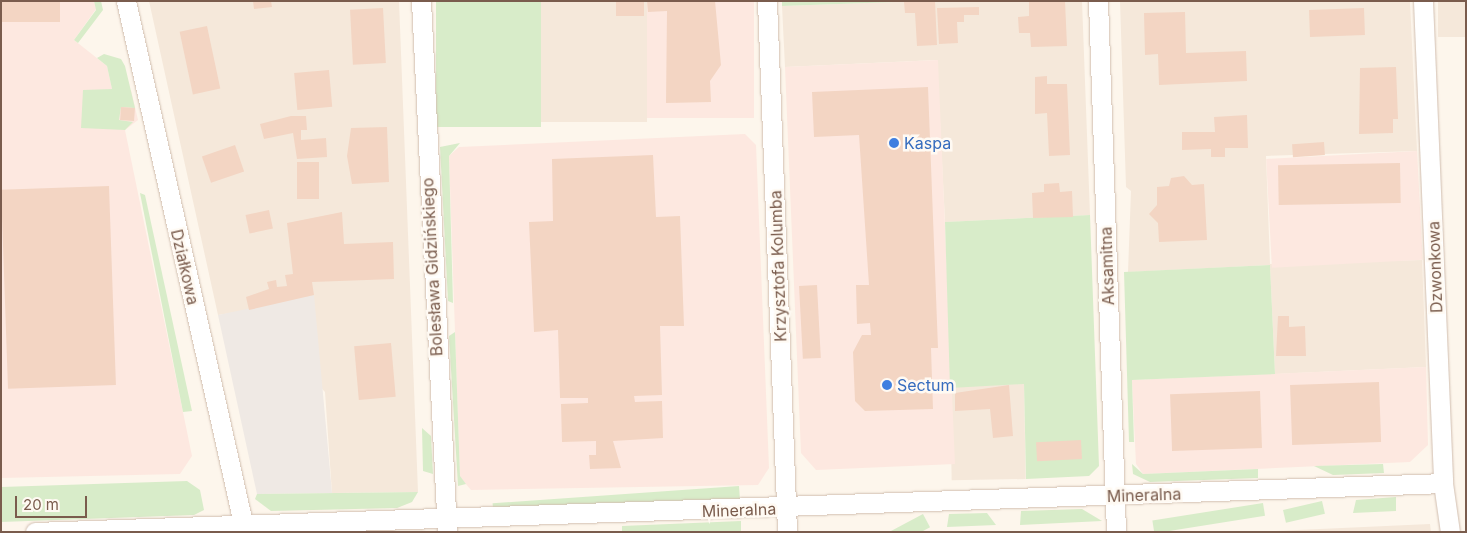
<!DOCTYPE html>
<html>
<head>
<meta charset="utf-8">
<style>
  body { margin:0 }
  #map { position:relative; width:1467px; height:533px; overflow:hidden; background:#fdf6ec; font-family:Inter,sans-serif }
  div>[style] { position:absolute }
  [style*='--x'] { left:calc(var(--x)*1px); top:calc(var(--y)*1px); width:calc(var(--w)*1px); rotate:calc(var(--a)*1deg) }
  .residential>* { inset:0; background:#f5e8da; transform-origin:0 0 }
  .commercial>* { inset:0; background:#fde8e0; transform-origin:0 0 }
  .industrial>* { inset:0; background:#efe9e4 }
  .green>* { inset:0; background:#d8ecc9; transform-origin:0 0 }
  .building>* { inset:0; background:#f3d5c3; transform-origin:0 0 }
  .roads { filter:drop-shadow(0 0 1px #d1beb0) drop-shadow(0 0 1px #d1beb0) }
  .minor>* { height:19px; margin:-9.5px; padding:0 9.5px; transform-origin:9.5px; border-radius:9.5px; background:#fff }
  .dots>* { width:14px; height:14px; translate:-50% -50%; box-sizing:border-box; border:2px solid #fffaf3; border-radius:50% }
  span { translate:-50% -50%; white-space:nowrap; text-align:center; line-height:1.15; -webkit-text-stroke:5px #fffaf3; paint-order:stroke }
  .shop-label { font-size:16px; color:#366cbe }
  .left { translate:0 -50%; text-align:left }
  .street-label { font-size:16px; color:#7a5c4d }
  .frame { position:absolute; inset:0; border:2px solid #7a5c4d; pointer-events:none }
  .scale { position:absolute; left:15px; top:496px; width:72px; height:22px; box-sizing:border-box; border:2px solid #7a5c4d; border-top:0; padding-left:6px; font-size:15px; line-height:18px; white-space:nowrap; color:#7a5c4d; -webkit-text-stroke:4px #fffaf3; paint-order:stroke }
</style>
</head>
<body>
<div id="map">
  <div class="residential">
    <div style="clip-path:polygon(149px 1px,399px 1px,418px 492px,332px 493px,325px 392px,249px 310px,218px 315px)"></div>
    <div style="left:541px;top:1px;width:106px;height:121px"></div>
    <div style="clip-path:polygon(924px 1px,1082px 1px,1090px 215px,945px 222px,937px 60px,785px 67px,782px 6px)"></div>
    <div style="clip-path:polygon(1120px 1px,1410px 1px,1417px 151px,1266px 156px,1270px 264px,1422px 260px,1426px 367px,1275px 374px,1270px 265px,1128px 272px,1131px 191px,1126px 187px)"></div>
    <div style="left:1438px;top:1px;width:28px;height:36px"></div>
    <div style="left:1024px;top:384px;width:95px;height:74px;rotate:89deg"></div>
    <div style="clip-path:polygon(1430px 524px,1431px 532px,1254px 532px)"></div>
  </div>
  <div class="commercial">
    <div style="clip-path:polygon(1px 1px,94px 1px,96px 9px,74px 40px,107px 66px,112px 89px,131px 90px,138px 120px,125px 130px,192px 456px,180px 474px,1px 478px)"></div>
    <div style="left:647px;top:1px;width:107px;height:117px"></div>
    <div style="clip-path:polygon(938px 60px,955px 464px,816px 470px,801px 453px,785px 67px)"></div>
    <div style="clip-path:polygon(745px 134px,756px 145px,769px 468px,758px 485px,471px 490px,460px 477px,449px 156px,459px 147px)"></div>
    <div style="left:1417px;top:151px;width:109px;height:151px;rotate:87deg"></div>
    <div style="clip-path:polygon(1426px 367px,1428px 445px,1410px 462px,1143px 474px,1136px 464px,1132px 380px)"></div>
  </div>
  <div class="industrial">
    <div style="clip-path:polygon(314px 295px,332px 493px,257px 494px,218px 315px)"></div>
  </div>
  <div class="green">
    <div style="clip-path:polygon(94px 1px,101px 1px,103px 10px,78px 43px,74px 40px,96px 10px)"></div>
    <div style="left:436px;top:1px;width:105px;height:126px"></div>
    <div style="clip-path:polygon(782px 1px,924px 1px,782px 6px)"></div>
    <div style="clip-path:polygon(104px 54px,121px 59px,125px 66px,135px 108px,121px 107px,119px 120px,133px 122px,125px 130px,81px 128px,83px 90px,112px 89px,107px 66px,97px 58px)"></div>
    <div style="clip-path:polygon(460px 143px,449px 156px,453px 303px,448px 301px,440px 147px)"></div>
    <div style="clip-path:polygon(140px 193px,145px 195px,192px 411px,183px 412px)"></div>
    <div style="clip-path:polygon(1090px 215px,1099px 466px,1089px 476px,1026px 479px,1024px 384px,950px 388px,945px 222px)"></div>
    <div style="clip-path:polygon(1270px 265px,1275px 374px,1132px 380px,1134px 442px,1129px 442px,1124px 272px)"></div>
    <div style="clip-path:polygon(455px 332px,460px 476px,466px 484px,458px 486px,449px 336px)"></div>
    <div style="clip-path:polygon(422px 428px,431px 436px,433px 474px,423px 471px)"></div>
    <div style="clip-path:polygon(1132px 464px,1143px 474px,1258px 469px,1258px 478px,1150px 482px,1133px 474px)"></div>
    <div style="clip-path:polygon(1383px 464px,1384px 473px,1333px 475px,1314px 466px)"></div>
    <div style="clip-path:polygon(187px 481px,200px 490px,204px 510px,194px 515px,1px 522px,1px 487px)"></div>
    <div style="left:739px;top:486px;width:13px;height:247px;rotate:86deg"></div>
    <div style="clip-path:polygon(418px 492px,412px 502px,397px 508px,271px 511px,255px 499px,257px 494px)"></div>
    <div style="clip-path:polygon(1396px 497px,1396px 511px,1353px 513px,1356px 500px)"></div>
    <div style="left:1322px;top:501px;width:13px;height:40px;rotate:77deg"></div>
    <div style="left:1263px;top:503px;width:13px;height:112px;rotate:81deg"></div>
    <div style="clip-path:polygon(1082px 509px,1102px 521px,1020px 525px,1021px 511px)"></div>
    <div style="clip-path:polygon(987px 513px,996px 525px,947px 527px,949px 514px)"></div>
    <div style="left:923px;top:514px;width:15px;height:88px;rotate:62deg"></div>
    <div style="clip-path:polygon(741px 521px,741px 532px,622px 532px,622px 526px)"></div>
  </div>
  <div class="building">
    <div style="left:1px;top:1px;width:59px;height:21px"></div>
    <div style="clip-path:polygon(253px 1px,271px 1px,272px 7px,254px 9px)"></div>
    <div style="left:616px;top:1px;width:28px;height:15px"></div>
    <div style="clip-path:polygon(647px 1px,715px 1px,721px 65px,710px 81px,711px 102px,666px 103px,667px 11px,648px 12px)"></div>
    <div style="clip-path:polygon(935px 1px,937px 45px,917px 46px,915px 13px,905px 13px,904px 2px)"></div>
    <div style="clip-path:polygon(1029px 1px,1065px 1px,1067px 46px,1031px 47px,1030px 33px,1019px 33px,1018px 17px,1029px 16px)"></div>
    <div style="clip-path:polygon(979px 7px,979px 15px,964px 15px,964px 22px,957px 22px,958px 43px,939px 44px,937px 8px)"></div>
    <div style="left:383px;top:8px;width:55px;height:33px;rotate:87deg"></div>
    <div style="left:1364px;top:8px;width:27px;height:55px;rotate:88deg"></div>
    <div style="clip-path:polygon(1185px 12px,1186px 53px,1246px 51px,1247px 81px,1159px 85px,1158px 54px,1145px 55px,1144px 13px)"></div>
    <div style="left:207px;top:26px;width:64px;height:28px;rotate:78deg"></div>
    <div style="clip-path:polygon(1396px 67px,1398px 119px,1393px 119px,1393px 133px,1359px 134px,1360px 68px)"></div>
    <div style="left:329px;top:70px;width:37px;height:35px;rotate:85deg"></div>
    <div style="clip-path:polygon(1047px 76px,1047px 84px,1067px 84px,1070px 155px,1049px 156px,1047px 113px,1035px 114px,1035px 77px)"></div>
    <div style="clip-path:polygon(928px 87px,938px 348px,931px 348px,933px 409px,865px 411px,855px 401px,853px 352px,862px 335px,871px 335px,870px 323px,857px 324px,856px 285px,869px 285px,859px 135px,814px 137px,812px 92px)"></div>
    <div style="left:121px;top:107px;width:14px;height:13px;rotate:4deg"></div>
    <div style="clip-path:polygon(1247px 115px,1248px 148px,1225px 148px,1225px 157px,1211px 157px,1211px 149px,1182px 150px,1182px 132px,1215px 132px,1214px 117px)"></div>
    <div style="clip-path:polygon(291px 116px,306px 116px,307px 130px,301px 130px,301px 140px,326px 138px,327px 157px,297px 159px,293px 133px,264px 139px,260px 124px)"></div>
    <div style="clip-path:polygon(387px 127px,389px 182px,352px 184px,347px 156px,351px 128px)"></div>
    <div style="left:1324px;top:142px;width:13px;height:32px;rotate:86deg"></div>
    <div style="left:235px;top:145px;width:28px;height:35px;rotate:71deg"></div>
    <div style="clip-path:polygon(653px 155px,656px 217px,680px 216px,684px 326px,660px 326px,662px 395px,634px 396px,635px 402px,662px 401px,663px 438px,613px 441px,621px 468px,590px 469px,589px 455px,596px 455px,596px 441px,562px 442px,561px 404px,588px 403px,588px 398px,560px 398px,558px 330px,534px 332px,529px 222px,553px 221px,552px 159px)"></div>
    <div style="left:297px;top:162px;width:22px;height:37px"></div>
    <div style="left:1400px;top:163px;width:40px;height:122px;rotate:89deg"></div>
    <div style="clip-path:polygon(1184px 176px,1192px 185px,1204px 184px,1207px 240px,1159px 242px,1158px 223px,1149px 214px,1157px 205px,1157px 187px,1169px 186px,1171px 178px)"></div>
    <div style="clip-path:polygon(1059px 183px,1060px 192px,1072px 191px,1073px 217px,1033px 218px,1032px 193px,1044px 192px,1044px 184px)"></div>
    <div style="left:109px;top:186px;width:199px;height:108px;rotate:88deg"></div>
    <div style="left:269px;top:210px;width:19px;height:24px;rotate:78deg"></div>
    <div style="clip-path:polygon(342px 212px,344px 244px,393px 242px,394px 279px,312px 282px,314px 295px,249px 310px,246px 297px,269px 289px,267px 282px,276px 280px,277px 287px,287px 286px,285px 275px,293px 274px,287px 223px)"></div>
    <div style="left:817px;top:285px;width:73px;height:18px;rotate:87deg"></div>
    <div style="clip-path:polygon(1278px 316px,1289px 316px,1289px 327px,1305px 326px,1306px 356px,1276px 356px)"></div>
    <div style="left:391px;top:343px;width:54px;height:37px;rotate:85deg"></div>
    <div style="left:1379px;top:382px;width:60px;height:89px;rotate:88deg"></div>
    <div style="clip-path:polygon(1009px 385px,1013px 436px,993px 438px,990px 409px,955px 411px,955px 393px)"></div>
    <div style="left:1260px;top:391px;width:57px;height:90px;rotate:88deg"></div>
    <div style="left:1081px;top:440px;width:19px;height:45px;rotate:87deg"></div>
  </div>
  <div class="roads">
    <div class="minor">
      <div style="--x:126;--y:1;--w:544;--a:77.37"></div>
      <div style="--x:421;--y:1;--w:532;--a:87.2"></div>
      <div style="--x:767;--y:1;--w:531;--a:87.84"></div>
      <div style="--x:1098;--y:1;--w:531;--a:88.06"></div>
      <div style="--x:1423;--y:1;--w:482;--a:87.6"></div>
      <div style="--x:1443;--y:483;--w:49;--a:81.9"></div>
      <div style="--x:35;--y:532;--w:1409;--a:-1.99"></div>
    </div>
  </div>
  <div class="dots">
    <div style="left:894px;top:143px;background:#3f7fe0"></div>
    <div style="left:887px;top:385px;background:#3f7fe0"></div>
  </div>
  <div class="shop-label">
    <span class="left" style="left:904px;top:143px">Kaspa</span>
    <span class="left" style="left:897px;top:385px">Sectum</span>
  </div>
  <div class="street-label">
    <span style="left:778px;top:266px;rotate:-92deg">Krzysztofa Kolumba</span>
    <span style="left:1107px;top:266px;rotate:-92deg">Aksamitna</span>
    <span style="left:185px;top:267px;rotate:77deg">Działkowa</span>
    <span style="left:432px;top:267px;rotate:-93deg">Bolesława Gidzińskiego</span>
    <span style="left:1435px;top:267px;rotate:-92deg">Dzwonkowa</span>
    <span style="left:1144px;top:495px;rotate:-2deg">Mineralna</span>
    <span style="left:739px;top:510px;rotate:-2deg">Mineralna</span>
  </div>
  <div class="frame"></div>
  <div class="scale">20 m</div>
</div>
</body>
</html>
